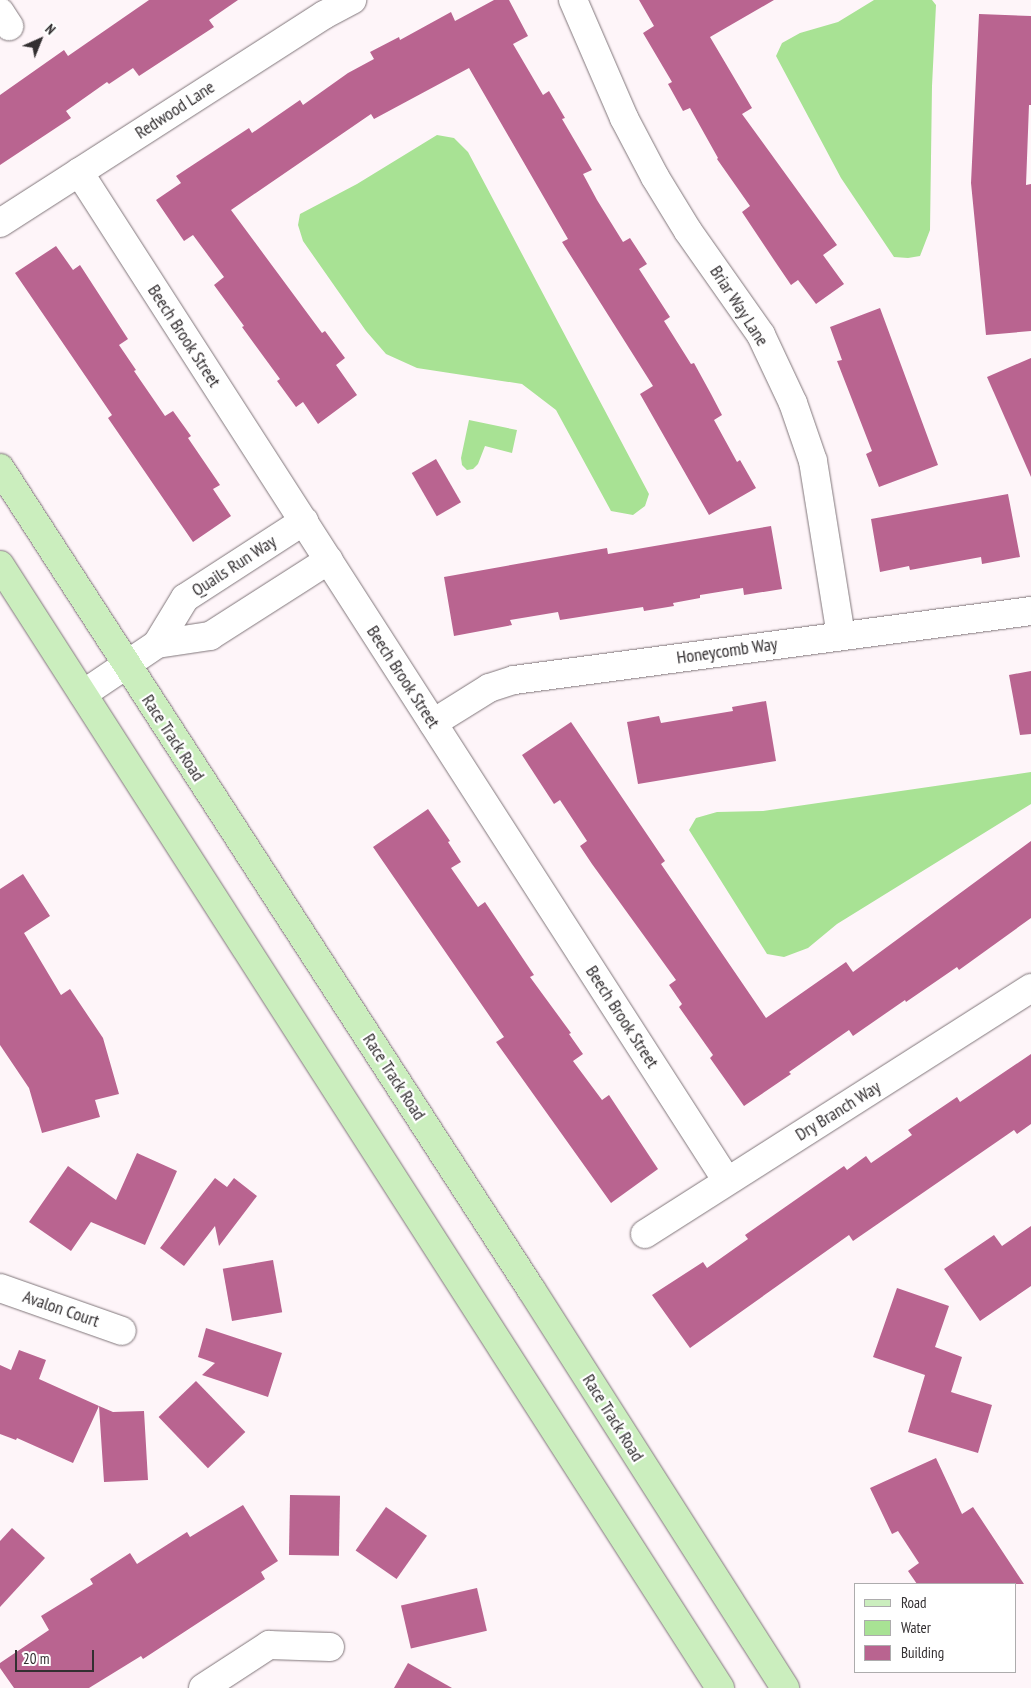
<!DOCTYPE html>
<html>
<head>
<meta charset="utf-8">
<style>
  body { margin:0 }
  #map { position:relative; width:1031px; height:1688px; overflow:hidden; background:#fef5f9; font-family:"PT Sans Narrow",sans-serif }
  div>[style] { position:absolute }
  [style*='--x'] { left:calc(var(--x)*1px); top:calc(var(--y)*1px); width:calc(var(--w)*1px); rotate:calc(var(--a)*1deg) }
  .water>* { inset:0; background:#a8e294 }
  .building>* { inset:0; background:#b96490; transform-origin:0 0 }
  .roads { filter:drop-shadow(0 0 1px #80767a) drop-shadow(0 0 1px #80767a) }
  .minor>* { height:28px; margin:-14px; padding:0 14px; transform-origin:14px; border-radius:14px; background:#fff }
  .primary>* { height:28px; margin:-14px; padding:0 14px; transform-origin:14px; border-radius:14px; background:#cbeebe }
  span { translate:-50% -50%; white-space:nowrap; text-align:center; line-height:1.15; -webkit-text-stroke:4.5px #fff; paint-order:stroke }
  .street-label { font-size:18px; color:#332f31 }
  .legend { position:absolute; left:854px; top:1583px; width:162px; height:90px; box-sizing:border-box; background:#fff; border:1px solid #adacad; margin:0; padding:6px 9px; list-style:none; font-size:15px; color:#332f31 }
  .legend li { display:flex; align-items:center; gap:10px; height:25px }
  .legend b { width:25px; border:1px solid #adacad }
  .north { position:absolute; left:15px; top:15px; width:50px; height:50px; -webkit-text-stroke:4px #fff; paint-order:stroke; rotate:44deg; font-size:14px; font-weight:700; line-height:20px; text-align:center; color:#332f31 }
  .north::after { content:''; display:block; margin:auto; width:18px; height:22px; background:#332f31; clip-path:polygon(50% 0,100% 100%,50% 72%,0 100%) }
  .scale { position:absolute; left:15px; top:1650px; width:79px; height:22px; box-sizing:border-box; border:2px solid #332f31; border-top:0; padding-left:6px; font-size:15px; line-height:18px; white-space:nowrap; color:#332f31; -webkit-text-stroke:4px #fff; paint-order:stroke }
</style>
</head>
<body>
<div id="map">
  <div class="water">
    <div style="clip-path:polygon(874px 0,932px 0,936px 5px,932px 86px,930px 230px,920px 256px,908px 258px,894px 257px,841px 178px,776px 56px,782px 43px,800px 33px,838px 22px)"></div>
    <div style="clip-path:polygon(437px 135px,454px 138px,468px 152px,649px 494px,645px 506px,633px 515px,611px 511px,556px 410px,522px 384px,417px 368px,386px 354px,366px 331px,303px 241px,298px 225px,300px 214px,357px 184px)"></div>
    <div style="clip-path:polygon(469px 420px,517px 430px,512px 453px,485px 446px,478px 464px,473px 469px,467px 470px,462px 465px,461px 458px)"></div>
    <div style="clip-path:polygon(1031px 772px,1031px 804px,837px 924px,808px 948px,784px 957px,767px 954px,689px 830px,696px 818px,717px 812px,763px 811px)"></div>
  </div>
  <div class="building">
    <div style="clip-path:polygon(149px 0,238px 0,209px 20px,214px 27px,139px 76px,133px 68px,109px 84px,107px 82px,66px 111px,71px 118px,0 165px,0 95px,64px 50px,68px 56px)"></div>
    <div style="clip-path:polygon(494px 0,509px 0,528px 36px,513px 44px,543px 95px,549px 91px,565px 118px,562px 119px,592px 170px,583px 174px,597px 200px,623px 242px,630px 238px,647px 264px,639px 269px,670px 317px,664px 321px,691px 364px,694px 363px,711px 394px,722px 415px,714px 420px,737px 462px,740px 460px,756px 488px,709px 515px,640px 394px,653px 386px,562px 242px,568px 239px,469px 68px,374px 119px,371px 114px,231px 210px,322px 333px,325px 331px,345px 358px,336px 365px,357px 395px,318px 424px,303px 402px,296px 407px,277px 381px,280px 379px,242px 327px,244px 326px,214px 285px,224px 277px,193px 235px,184px 241px,156px 200px,181px 183px,176px 176px,249px 128px,252px 133px,300px 100px,303px 105px,348px 73px,374px 59px,370px 52px,399px 37px,400px 40px,451px 12px,455px 21px)"></div>
    <div style="clip-path:polygon(639px 0,774px 0,710px 37px,752px 108px,742px 114px,837px 245px,823px 255px,844px 284px,816px 304px,798px 280px,791px 285px,774px 260px,742px 212px,750px 206px,717px 159px,718px 158px,690px 108px,683px 111px,668px 84px,672px 82px,643px 33px,654px 26px)"></div>
    <div style="clip-path:polygon(979px 14px,1031px 16px,1031px 105px,1029px 105px,1026px 185px,1031px 184px,1031px 331px,986px 335px,971px 183px)"></div>
    <div style="clip-path:polygon(56px 246px,73px 270px,80px 265px,128px 339px,119px 345px,136px 370px,134px 371px,165px 416px,173px 411px,191px 436px,188px 438px,220px 485px,213px 489px,231px 516px,193px 542px,108px 418px,112px 415px,15px 273px)"></div>
    <div style="clip-path:polygon(880px 308px,938px 465px,879px 487px,866px 454px,872px 451px,837px 361px,842px 360px,830px 327px)"></div>
    <div style="clip-path:polygon(1031px 358px,1031px 477px,987px 377px)"></div>
    <div style="left:436px;top:459px;width:50px;height:28px;rotate:60deg"></div>
    <div style="clip-path:polygon(1008px 494px,1020px 557px,982px 564px,981px 557px,910px 570px,909px 566px,880px 572px,871px 519px)"></div>
    <div style="clip-path:polygon(771px 526px,782px 589px,744px 595px,743px 588px,700px 595px,700px 598px,673px 603px,674px 606px,644px 611px,643px 607px,560px 620px,558px 612px,510px 620px,512px 625px,454px 636px,444px 577px,607px 548px,608px 554px)"></div>
    <div style="clip-path:polygon(1031px 671px,1031px 734px,1020px 735px,1009px 675px)"></div>
    <div style="clip-path:polygon(766px 701px,776px 761px,638px 784px,627px 722px,659px 716px,661px 723px,733px 711px,732px 707px)"></div>
    <div style="clip-path:polygon(571px 722px,665px 861px,661px 864px,766px 1018px,846px 962px,853px 972px,1031px 841px,1031px 918px,959px 970px,957px 967px,906px 1002px,905px 1000px,853px 1036px,849px 1030px,789px 1072px,791px 1074px,744px 1106px,710px 1058px,713px 1055px,679px 1007px,682px 1004px,669px 985px,676px 980px,592px 864px,580px 846px,587px 841px,560px 800px,554px 804px,522px 755px)"></div>
    <div style="clip-path:polygon(428px 809px,450px 841px,448px 842px,461px 862px,451px 868px,478px 907px,485px 902px,534px 975px,530px 977px,571px 1033px,569px 1034px,583px 1054px,573px 1061px,602px 1100px,609px 1095px,658px 1169px,611px 1203px,496px 1042px,504px 1037px,373px 847px)"></div>
    <div style="clip-path:polygon(23px 874px,50px 916px,24px 933px,61px 995px,70px 989px,103px 1038px,119px 1094px,95px 1100px,100px 1117px,42px 1133px,29px 1088px,0 1045px,0 889px)"></div>
    <div style="clip-path:polygon(1031px 1054px,1031px 1124px,1017px 1134px,1014px 1130px,853px 1241px,849px 1235px,690px 1348px,652px 1295px,703px 1262px,707px 1268px,748px 1239px,745px 1235px,844px 1166px,847px 1170px,866px 1156px,871px 1163px,912px 1135px,908px 1130px,957px 1097px,960px 1102px)"></div>
    <div style="clip-path:polygon(137px 1153px,177px 1171px,145px 1245px,91px 1222px,71px 1251px,29px 1222px,68px 1166px,116px 1200px)"></div>
    <div style="clip-path:polygon(215px 1178px,227px 1187px,234px 1178px,257px 1196px,219px 1246px,215px 1226px,184px 1266px,160px 1248px)"></div>
    <div style="clip-path:polygon(1031px 1226px,1031px 1286px,980px 1321px,944px 1269px,994px 1235px,1002px 1246px)"></div>
    <div style="left:273px;top:1260px;width:53px;height:51px;rotate:80deg"></div>
    <div style="clip-path:polygon(897px 1288px,949px 1306px,935px 1347px,962px 1357px,951px 1392px,992px 1405px,978px 1453px,908px 1432px,925px 1375px,873px 1357px)"></div>
    <div style="clip-path:polygon(206px 1328px,282px 1353px,268px 1397px,202px 1375px,215px 1363px,198px 1357px)"></div>
    <div style="clip-path:polygon(19px 1350px,46px 1360px,39px 1379px,99px 1406px,73px 1463px,17px 1438px,16px 1440px,0 1434px,0 1365px,11px 1370px)"></div>
    <div style="left:196px;top:1381px;width:71px;height:52px;rotate:46deg"></div>
    <div style="clip-path:polygon(99px 1406px,113px 1412px,144px 1411px,148px 1480px,104px 1482px)"></div>
    <div style="clip-path:polygon(936px 1458px,962px 1514px,973px 1507px,1024px 1584px,917px 1584px,908px 1571px,919px 1563px,898px 1531px,892px 1534px,870px 1488px)"></div>
    <div style="left:290px;top:1495px;width:50px;height:60px;rotate:1deg"></div>
    <div style="clip-path:polygon(243px 1505px,278px 1561px,261px 1572px,265px 1579px,143px 1659px,141px 1656px,89px 1688px,14px 1688px,0 1668px,0 1663px,49px 1630px,41px 1616px,93px 1584px,90px 1579px,130px 1553px,137px 1564px,187px 1532px,190px 1537px)"></div>
    <div style="left:386px;top:1507px;width:50px;height:53px;rotate:35deg"></div>
    <div style="clip-path:polygon(12px 1528px,45px 1558px,0 1607px,0 1541px)"></div>
    <div style="left:477px;top:1588px;width:44px;height:78px;rotate:77deg"></div>
    <div style="clip-path:polygon(408px 1663px,452px 1688px,394px 1688px)"></div>
  </div>
  <div class="roads">
    <div class="minor">
      <div style="--x:573;--y:0;--w:129;--a:66.6"></div>
      <div style="--x:624;--y:118;--w:67;--a:62.3"></div>
      <div style="--x:655;--y:177;--w:63;--a:58.6"></div>
      <div style="--x:688;--y:231;--w:127;--a:54.9"></div>
      <div style="--x:761;--y:335;--w:75;--a:64.8"></div>
      <div style="--x:793;--y:403;--w:61;--a:71"></div>
      <div style="--x:813;--y:461;--w:177;--a:80.9"></div>
      <div style="--x:0;--y:12;--w:17;--a:57"></div>
      <div style="--x:79;--y:172;--w:1199;--a:57.29"></div>
      <div style="--x:0;--y:223;--w:385;--a:-32.7"></div>
      <div style="--x:324;--y:15;--w:32;--a:-28"></div>
      <div style="--x:157;--y:644;--w:54;--a:-8.6"></div>
      <div style="--x:210;--y:636;--w:141;--a:-32.6"></div>
      <div style="--x:83;--y:694;--w:89;--a:-34"></div>
      <div style="--x:157;--y:644;--w:54;--a:-58.7"></div>
      <div style="--x:185;--y:598;--w:142;--a:-32.9"></div>
      <div style="--x:433;--y:723;--w:66;--a:-32"></div>
      <div style="--x:489;--y:688;--w:26;--a:-18"></div>
      <div style="--x:514;--y:680;--w:522;--a:-7.6"></div>
      <div style="--x:645;--y:1234;--w:458;--a:-32.5"></div>
      <div style="--x:0;--y:1288;--w:129;--a:19.4"></div>
      <div style="--x:203;--y:1688;--w:79;--a:-33.1"></div>
      <div style="--x:269;--y:1645;--w:61;--a:1.9"></div>
    </div>
    <div class="primary">
      <div style="--x:0;--y:468;--w:978;--a:57.11"></div>
      <div style="--x:531;--y:1289;--w:473;--a:57.5"></div>
      <div style="--x:0;--y:565;--w:1334;--a:57.33"></div>
    </div>
  </div>
  <div class="street-label">
    <span style="left:175px;top:110px;rotate:-33deg">Redwood Lane</span>
    <span style="left:739px;top:306px;rotate:57deg">Briar Way Lane</span>
    <span style="left:184px;top:336px;rotate:57deg">Beech Brook Street</span>
    <span style="left:234px;top:566px;rotate:-33deg">Quails Run Way</span>
    <span style="left:727px;top:651px;rotate:-8deg">Honeycomb Way</span>
    <span style="left:403px;top:677px;rotate:57deg">Beech Brook Street</span>
    <span style="left:173px;top:738px;rotate:57deg">Race Track Road</span>
    <span style="left:622px;top:1017px;rotate:57deg">Beech Brook Street</span>
    <span style="left:394px;top:1077px;rotate:57deg">Race Track Road</span>
    <span style="left:838px;top:1111px;rotate:-32deg">Dry Branch Way</span>
    <span style="left:61px;top:1309px;rotate:19deg">Avalon Court</span>
    <span style="left:613px;top:1418px;rotate:58deg">Race Track Road</span>
  </div>
  <ul class="legend">
  <li><b style="height:6px;background:#cbeebe"></b>Road</li>
  <li><b style="height:14px;background:#a8e294"></b>Water</li>
  <li><b style="height:14px;background:#b96490"></b>Building</li>
  </ul>
  <div class="north">N</div>
  <div class="scale">20 m</div>
</div>
</body>
</html>
